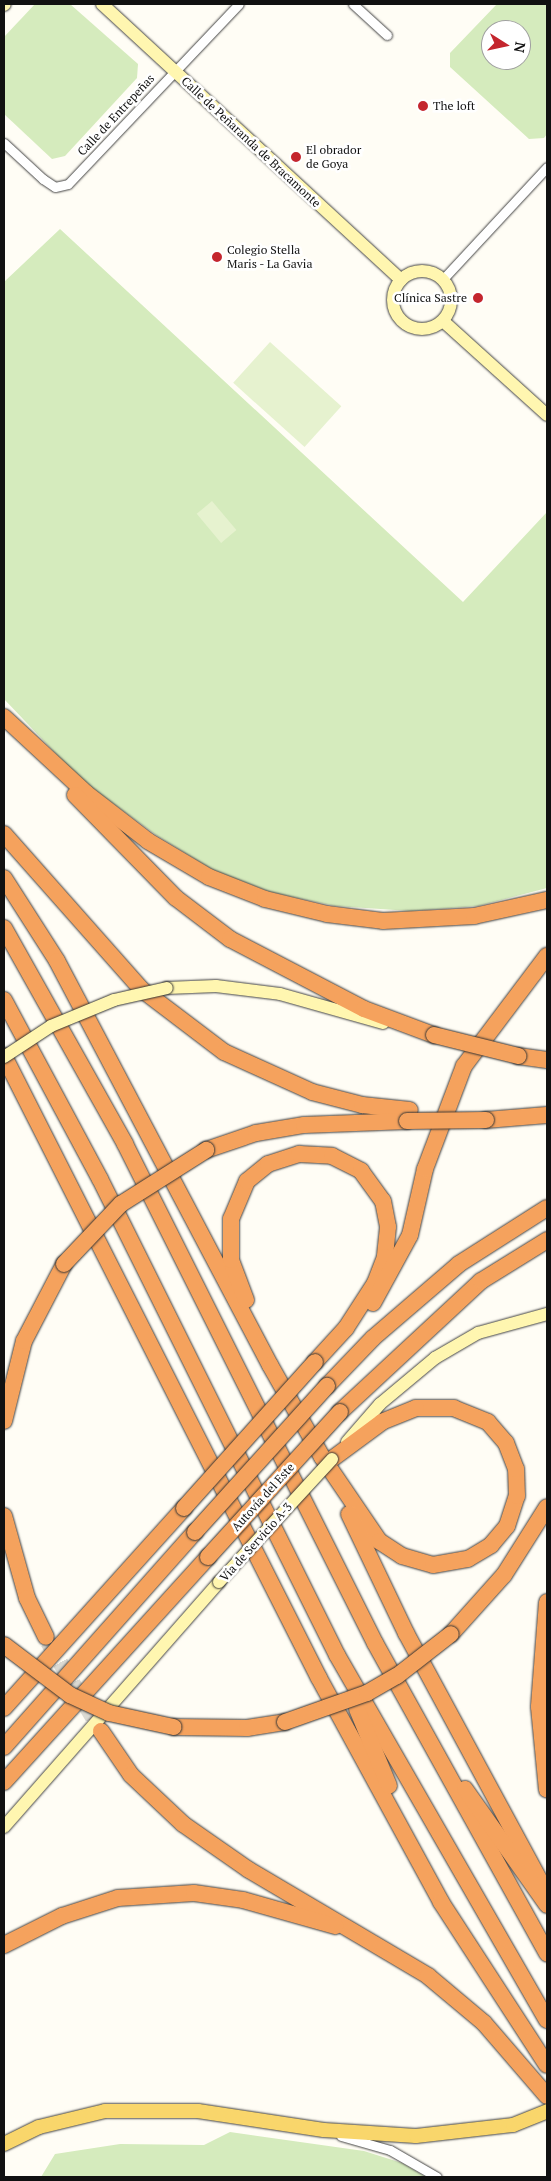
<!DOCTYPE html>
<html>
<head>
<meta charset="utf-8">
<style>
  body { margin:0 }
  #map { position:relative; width:551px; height:2181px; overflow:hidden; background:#fffdf5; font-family:"PT Serif",serif }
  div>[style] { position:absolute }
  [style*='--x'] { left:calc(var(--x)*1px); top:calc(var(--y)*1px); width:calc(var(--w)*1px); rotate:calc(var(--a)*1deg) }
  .green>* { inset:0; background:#d5ebbd }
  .pitch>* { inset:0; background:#e6f2cf; transform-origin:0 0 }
  .highway-tunnel>* { height:16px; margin-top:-8px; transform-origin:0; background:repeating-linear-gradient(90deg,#dbdad3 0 16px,transparent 0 24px) }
  .roads { filter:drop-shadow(0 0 1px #444) drop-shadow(0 0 1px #444) }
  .street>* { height:9px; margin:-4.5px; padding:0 4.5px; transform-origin:4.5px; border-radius:4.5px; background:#fff }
  .secondary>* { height:12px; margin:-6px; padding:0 6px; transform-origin:6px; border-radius:6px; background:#fff6b0 }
  .secondary>.ring { margin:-6px; padding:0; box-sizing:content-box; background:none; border:12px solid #fff6b0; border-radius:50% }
  .primary>* { height:14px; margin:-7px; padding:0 7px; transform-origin:7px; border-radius:7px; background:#f9d66b }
  .highway>* { height:16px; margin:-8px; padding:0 8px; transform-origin:8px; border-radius:8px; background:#f5a25d }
  .bridges { filter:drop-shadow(0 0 1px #333) drop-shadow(0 0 1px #333) }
  .secondary-bridge>* { height:12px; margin:-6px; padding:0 6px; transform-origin:6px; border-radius:6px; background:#fff6b0 }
  .highway-bridge>* { height:16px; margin:-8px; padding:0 8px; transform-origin:8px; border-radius:8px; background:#f5a25d }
  .dots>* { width:14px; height:14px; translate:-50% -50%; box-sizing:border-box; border:2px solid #fff; border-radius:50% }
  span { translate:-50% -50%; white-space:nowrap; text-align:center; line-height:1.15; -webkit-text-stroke:5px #fff; paint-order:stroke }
  .poi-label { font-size:12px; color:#111 }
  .left { translate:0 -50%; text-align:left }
  .right { translate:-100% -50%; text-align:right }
  .street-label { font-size:12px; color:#111 }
  .frame { position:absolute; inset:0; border:5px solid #111; pointer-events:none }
  .north { position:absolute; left:481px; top:20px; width:50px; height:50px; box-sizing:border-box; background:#fff; border:1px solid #a0a0a0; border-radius:50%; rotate:100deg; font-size:14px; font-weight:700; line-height:20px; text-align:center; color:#111 }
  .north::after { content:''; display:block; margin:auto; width:18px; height:22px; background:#c4262e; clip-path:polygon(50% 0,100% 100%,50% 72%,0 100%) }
</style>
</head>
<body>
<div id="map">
  <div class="green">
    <div style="clip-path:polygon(35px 4px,70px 4px,138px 64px,137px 78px,65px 156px,52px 159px,4px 114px,4px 37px)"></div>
    <div style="clip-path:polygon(evenodd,497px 4px,547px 4px,547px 134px,544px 138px,529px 139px,450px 67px,450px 53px,497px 4px,491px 30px,521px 30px,521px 60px,491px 60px,491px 30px)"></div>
    <div style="clip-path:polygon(60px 229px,463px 602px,547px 512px,547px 888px,478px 906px,411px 911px,335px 906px,270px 892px,213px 870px,156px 835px,80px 779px,4px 699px,4px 282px)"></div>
    <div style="clip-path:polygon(230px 2132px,364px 2151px,402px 2163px,426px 2177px,41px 2177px,55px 2154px,120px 2144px,204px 2145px)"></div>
  </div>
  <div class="pitch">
    <div style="left:270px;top:342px;width:96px;height:55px;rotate:42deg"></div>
    <div style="left:212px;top:501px;width:38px;height:20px;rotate:50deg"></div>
  </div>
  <div class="highway-tunnel">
    <div style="--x:48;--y:1642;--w:104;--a:59.2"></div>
  </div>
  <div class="roads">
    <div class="street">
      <div style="--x:353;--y:4;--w:46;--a:42.4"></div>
      <div style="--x:4;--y:143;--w:53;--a:42.7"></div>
      <div style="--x:43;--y:179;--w:14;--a:34"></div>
      <div style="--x:55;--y:187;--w:13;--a:-13"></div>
      <div style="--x:68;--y:184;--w:248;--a:-46.5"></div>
      <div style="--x:443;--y:279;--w:153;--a:-47.1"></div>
      <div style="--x:341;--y:2136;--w:51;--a:15.9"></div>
      <div style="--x:390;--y:2150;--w:54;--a:29.9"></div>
    </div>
    <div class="secondary">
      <div style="--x:102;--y:4;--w:407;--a:42.7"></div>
      <div style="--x:4;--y:5;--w:1;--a:-45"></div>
      <div class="ring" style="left:393px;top:271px;width:46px;height:46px"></div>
      <div style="--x:443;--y:321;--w:140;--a:42.1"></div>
      <div style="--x:167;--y:988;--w:49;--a:-2.3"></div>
      <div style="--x:216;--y:986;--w:64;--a:7.1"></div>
      <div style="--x:280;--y:994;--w:107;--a:15.7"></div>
      <div style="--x:347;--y:1442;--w:50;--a:-49"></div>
      <div style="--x:380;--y:1404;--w:72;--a:-39.9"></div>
      <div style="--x:435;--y:1358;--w:50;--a:-30.2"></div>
      <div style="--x:478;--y:1333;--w:72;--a:-15.4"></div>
      <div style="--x:4;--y:1827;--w:326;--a:-48.7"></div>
    </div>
    <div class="primary">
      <div style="--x:4;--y:2144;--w:39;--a:-26"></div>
      <div style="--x:39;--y:2127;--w:68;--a:-13.6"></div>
      <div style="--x:105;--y:2111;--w:93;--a:0"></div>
      <div style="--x:198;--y:2111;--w:127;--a:8.6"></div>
      <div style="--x:324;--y:2130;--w:92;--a:3.7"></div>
      <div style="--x:416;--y:2136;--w:98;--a:-6.5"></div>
      <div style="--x:513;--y:2125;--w:37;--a:-22"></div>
    </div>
    <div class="highway">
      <div style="--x:4;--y:717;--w:112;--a:42.8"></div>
      <div style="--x:86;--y:793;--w:78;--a:37.7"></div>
      <div style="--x:148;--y:841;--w:71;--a:30.5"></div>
      <div style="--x:209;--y:877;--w:60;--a:21.4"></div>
      <div style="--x:265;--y:899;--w:64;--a:13.6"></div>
      <div style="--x:327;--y:914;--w:56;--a:7.1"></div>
      <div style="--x:383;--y:921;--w:91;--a:-3.1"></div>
      <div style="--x:474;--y:916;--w:75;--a:-12.4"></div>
      <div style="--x:75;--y:795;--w:144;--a:45.6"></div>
      <div style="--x:176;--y:898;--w:68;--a:37.2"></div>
      <div style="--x:230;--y:939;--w:151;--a:27.6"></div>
      <div style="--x:364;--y:1009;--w:75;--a:20.4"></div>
      <div style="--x:4;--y:834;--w:207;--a:48.5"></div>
      <div style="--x:141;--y:989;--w:104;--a:37.2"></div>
      <div style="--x:224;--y:1052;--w:97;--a:24.4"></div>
      <div style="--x:312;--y:1092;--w:52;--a:14.6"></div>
      <div style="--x:362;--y:1105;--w:48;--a:5.9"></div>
      <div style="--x:4;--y:878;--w:98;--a:57.4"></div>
      <div style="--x:57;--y:961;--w:457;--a:62.2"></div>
      <div style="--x:270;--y:1365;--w:106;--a:60.5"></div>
      <div style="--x:322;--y:1457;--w:102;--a:55.8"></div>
      <div style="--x:379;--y:1541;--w:27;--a:33"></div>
      <div style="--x:402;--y:1556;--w:32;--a:16"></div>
      <div style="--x:433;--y:1565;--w:36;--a:-10"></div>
      <div style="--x:468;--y:1559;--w:27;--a:-31"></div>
      <div style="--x:491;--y:1545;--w:25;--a:-50"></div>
      <div style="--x:507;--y:1526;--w:32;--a:-72"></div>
      <div style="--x:517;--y:1496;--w:27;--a:-92"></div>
      <div style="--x:516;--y:1469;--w:28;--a:-111"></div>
      <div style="--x:506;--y:1443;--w:28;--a:-131"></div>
      <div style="--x:488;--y:1422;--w:37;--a:-158"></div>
      <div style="--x:454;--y:1408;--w:38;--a:180"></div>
      <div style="--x:416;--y:1408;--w:37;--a:158"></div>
      <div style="--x:382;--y:1422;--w:62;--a:143.5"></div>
      <div style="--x:4;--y:928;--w:248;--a:60.7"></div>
      <div style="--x:125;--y:1144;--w:558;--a:63.39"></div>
      <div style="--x:375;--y:1643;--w:355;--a:61"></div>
      <div style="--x:4;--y:1000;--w:203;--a:61.8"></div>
      <div style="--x:100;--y:1179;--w:532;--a:63.53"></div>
      <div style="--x:337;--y:1655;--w:421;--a:60.1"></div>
      <div style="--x:4;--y:1056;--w:697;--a:63.14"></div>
      <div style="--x:319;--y:1678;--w:255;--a:61.4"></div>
      <div style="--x:441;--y:1902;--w:194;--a:57"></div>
      <div style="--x:518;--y:1056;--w:29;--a:8"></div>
      <div style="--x:486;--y:1120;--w:61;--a:-4.7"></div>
      <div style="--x:206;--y:1150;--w:53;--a:-18.8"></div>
      <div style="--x:256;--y:1133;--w:49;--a:-9.5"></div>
      <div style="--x:304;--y:1125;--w:103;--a:-2.2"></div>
      <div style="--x:246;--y:1300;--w:43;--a:-110.6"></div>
      <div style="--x:231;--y:1260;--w:41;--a:-90"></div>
      <div style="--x:231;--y:1219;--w:41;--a:-67.2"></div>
      <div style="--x:247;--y:1181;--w:27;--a:-39"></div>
      <div style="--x:268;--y:1164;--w:33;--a:-18"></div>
      <div style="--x:299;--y:1154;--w:33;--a:3"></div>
      <div style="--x:332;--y:1156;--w:33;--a:27"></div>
      <div style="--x:361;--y:1171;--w:37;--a:54"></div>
      <div style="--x:383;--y:1201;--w:26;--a:79"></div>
      <div style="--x:388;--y:1227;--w:30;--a:96"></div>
      <div style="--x:385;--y:1257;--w:28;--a:111"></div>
      <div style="--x:375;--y:1283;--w:54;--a:122.8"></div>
      <div style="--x:346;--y:1328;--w:46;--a:132.4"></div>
      <div style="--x:373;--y:1303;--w:77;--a:-61.4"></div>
      <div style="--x:410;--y:1235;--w:68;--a:-77.2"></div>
      <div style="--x:425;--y:1169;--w:110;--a:-69.3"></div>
      <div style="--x:464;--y:1066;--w:138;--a:-53"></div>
      <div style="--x:327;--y:1386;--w:66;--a:-46.2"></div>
      <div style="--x:373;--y:1338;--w:113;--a:-40.7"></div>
      <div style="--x:459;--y:1264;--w:104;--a:-32.5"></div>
      <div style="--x:340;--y:1412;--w:192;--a:-42.9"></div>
      <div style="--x:481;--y:1281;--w:78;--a:-31.8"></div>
      <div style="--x:4;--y:1421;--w:82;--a:-76"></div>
      <div style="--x:24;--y:1341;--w:87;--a:-62.5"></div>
      <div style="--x:349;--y:1514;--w:132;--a:64.4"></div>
      <div style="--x:406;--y:1633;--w:297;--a:61.6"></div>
      <div style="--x:4;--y:1516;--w:85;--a:74.3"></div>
      <div style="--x:27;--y:1598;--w:43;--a:64"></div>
      <div style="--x:547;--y:1602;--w:105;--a:94.4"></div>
      <div style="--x:539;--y:1707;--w:83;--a:84.5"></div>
      <div style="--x:451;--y:1634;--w:79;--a:-48.1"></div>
      <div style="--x:504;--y:1575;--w:80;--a:-57.7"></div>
      <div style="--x:4;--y:1708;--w:269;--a:-48"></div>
      <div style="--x:357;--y:1709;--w:83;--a:67.4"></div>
      <div style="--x:174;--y:1727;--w:73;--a:0.8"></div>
      <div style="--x:247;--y:1728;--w:38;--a:-9"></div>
      <div style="--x:101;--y:1731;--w:53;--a:55.7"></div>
      <div style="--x:131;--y:1775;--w:71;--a:43.3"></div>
      <div style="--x:183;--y:1824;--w:80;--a:34.9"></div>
      <div style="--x:249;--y:1870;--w:208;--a:30.6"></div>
      <div style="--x:428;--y:1976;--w:73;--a:40"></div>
      <div style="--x:484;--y:2023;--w:96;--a:49.2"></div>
      <div style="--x:4;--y:1747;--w:288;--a:-48.4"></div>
      <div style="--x:4;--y:1782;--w:304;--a:-47.8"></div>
      <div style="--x:465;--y:1789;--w:142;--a:54.7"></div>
      <div style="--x:4;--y:1945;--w:65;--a:-26.6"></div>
      <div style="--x:62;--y:1916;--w:59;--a:-17.8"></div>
      <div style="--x:118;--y:1898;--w:76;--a:-3.8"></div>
      <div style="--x:194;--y:1893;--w:49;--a:8.1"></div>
      <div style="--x:243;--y:1900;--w:96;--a:15.8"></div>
    </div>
  </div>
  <div class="bridges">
    <div class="secondary-bridge">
      <div style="--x:4;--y:1057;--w:56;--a:-33.4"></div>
      <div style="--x:51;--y:1026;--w:68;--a:-22.4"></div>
      <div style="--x:114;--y:1000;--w:54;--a:-12.8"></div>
      <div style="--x:219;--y:1582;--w:167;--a:-47.4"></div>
    </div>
    <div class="highway-bridge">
      <div style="--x:434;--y:1035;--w:87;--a:14"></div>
      <div style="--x:407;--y:1121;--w:79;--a:-0.7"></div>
      <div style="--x:64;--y:1264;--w:83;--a:-46.5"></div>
      <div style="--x:121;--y:1204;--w:101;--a:-32.4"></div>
      <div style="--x:184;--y:1508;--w:196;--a:-48.1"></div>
      <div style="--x:195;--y:1532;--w:197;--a:-47.9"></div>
      <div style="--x:208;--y:1557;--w:196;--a:-47.7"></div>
      <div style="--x:4;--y:1645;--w:83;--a:37.1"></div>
      <div style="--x:70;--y:1695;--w:43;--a:24.8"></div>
      <div style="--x:109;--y:1713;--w:66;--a:12.2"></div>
      <div style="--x:285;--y:1722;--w:87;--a:-19.5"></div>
      <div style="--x:367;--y:1693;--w:34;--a:-30"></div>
      <div style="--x:397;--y:1676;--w:68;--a:-37.9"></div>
    </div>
  </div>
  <div class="dots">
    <div style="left:423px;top:106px;background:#c4262e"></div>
    <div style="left:296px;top:157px;background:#c4262e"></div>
    <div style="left:217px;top:257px;background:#c4262e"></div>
    <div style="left:478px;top:298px;background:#c4262e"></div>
  </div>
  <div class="poi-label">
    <span class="left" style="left:433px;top:106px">The loft</span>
    <span class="left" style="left:306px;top:157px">El obrador<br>de Goya</span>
    <span class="left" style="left:227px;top:257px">Colegio Stella<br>Maris - La Gavia</span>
    <span class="right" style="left:467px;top:298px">Clínica Sastre</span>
  </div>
  <div class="street-label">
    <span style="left:116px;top:115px;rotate:-47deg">Calle de Entrepeñas</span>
    <span style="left:251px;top:142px;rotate:43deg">Calle de Peñaranda de Bracamonte</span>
    <span style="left:263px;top:1497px;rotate:-48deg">Autovía del Este</span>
    <span style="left:256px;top:1542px;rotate:-48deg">Vía de Servicio A-3</span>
  </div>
  <div class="frame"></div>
  <div class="north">N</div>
</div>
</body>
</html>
